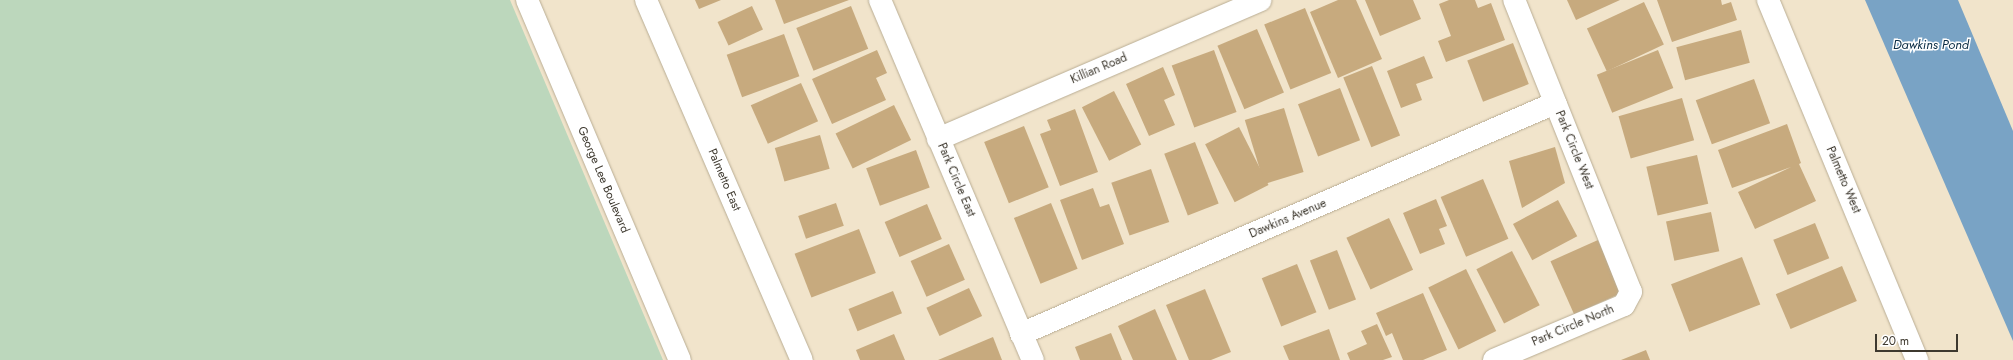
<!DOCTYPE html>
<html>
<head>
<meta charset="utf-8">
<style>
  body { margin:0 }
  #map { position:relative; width:2013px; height:360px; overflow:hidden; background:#f1e4cb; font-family:Jost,sans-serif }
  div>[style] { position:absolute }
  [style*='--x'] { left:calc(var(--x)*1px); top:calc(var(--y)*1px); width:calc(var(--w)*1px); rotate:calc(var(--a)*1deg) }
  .green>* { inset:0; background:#bcd7bc }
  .water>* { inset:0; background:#79a3c5 }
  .building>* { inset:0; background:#c7aa7e; transform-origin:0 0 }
  .roads { filter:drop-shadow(0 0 1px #b9ad94) drop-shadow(0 0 1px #b9ad94) }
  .street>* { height:22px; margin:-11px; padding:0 11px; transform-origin:11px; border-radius:11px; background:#fff }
  .secondary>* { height:22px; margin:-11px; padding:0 11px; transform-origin:11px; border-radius:11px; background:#fff }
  span { translate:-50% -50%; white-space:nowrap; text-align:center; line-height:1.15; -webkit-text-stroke:3px #fff; paint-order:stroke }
  .street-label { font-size:12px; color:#3e392f }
  .water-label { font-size:13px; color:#0a2c44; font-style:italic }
  .scale { position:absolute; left:1875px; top:334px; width:83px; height:18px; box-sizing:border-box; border:2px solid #3e392f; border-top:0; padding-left:5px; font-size:12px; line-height:14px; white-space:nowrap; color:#3e392f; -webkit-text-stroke:3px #fff; paint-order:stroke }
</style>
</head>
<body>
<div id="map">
  <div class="green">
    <div style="clip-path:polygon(0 0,510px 0,663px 360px,0 360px)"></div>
  </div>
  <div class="water">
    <div style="clip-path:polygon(1865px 0,1958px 0,2013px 131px,2013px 341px)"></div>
  </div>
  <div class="building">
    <div style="clip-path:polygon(695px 0,721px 0,699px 9px)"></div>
    <div style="clip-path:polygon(775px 0,849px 0,784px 24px)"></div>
    <div style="clip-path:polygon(1338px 0,1356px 0,1382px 59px,1338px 78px,1310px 12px)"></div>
    <div style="clip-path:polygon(1365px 0,1413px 0,1421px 19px,1380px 36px)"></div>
    <div style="clip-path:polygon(1449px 0,1475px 0,1478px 8px,1491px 3px,1505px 40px,1446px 62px,1438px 41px,1451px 36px,1439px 4px)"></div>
    <div style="clip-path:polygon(1567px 0,1620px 0,1576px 20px)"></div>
    <div style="clip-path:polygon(1657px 0,1721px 0,1722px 5px,1731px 2px,1737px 20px,1672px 42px)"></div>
    <div style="left:1644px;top:2px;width:47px;height:63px;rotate:65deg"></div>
    <div style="left:752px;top:6px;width:26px;height:38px;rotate:65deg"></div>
    <div style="left:851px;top:6px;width:46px;height:59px;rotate:68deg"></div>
    <div style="left:1305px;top:8px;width:70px;height:44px;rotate:68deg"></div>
    <div style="left:1257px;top:29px;width:69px;height:43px;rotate:67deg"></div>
    <div style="left:1741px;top:30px;width:34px;height:67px;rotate:75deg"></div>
    <div style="left:784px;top:34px;width:45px;height:61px;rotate:70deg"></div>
    <div style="left:1513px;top:43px;width:44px;height:49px;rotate:69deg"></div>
    <div style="clip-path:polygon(877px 50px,887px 73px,876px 78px,886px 100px,832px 124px,812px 79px)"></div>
    <div style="left:1214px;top:50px;width:66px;height:45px;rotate:70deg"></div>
    <div style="left:1658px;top:50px;width:41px;height:66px;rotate:68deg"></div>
    <div style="clip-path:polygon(1424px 56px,1433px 78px,1416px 84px,1422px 100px,1401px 108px,1387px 71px)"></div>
    <div style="left:1372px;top:66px;width:75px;height:31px;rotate:68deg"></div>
    <div style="clip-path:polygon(1163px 67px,1175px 95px,1164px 100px,1175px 125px,1149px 136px,1126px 84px)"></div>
    <div style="left:1754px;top:79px;width:47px;height:62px;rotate:70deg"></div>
    <div style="left:801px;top:83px;width:42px;height:55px;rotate:66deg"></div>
    <div style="left:1340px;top:88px;width:56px;height:45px;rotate:69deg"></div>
    <div style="left:1114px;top:91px;width:60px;height:36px;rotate:63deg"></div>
    <div style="left:1682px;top:98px;width:44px;height:66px;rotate:74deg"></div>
    <div style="left:894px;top:105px;width:39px;height:65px;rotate:64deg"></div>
    <div style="left:1284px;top:108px;width:67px;height:41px;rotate:73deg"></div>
    <div style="clip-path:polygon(1075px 109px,1098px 172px,1060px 186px,1040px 134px,1051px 130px,1047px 120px)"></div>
    <div style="clip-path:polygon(1787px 124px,1801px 163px,1799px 164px,1816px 201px,1755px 229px,1738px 192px,1791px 167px,1732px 188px,1718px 150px)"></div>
    <div style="left:1024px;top:126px;width:66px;height:43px;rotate:68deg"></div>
    <div style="left:1239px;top:127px;width:65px;height:38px;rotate:63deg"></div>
    <div style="left:820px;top:135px;width:35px;height:47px;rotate:74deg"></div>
    <div style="left:1195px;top:142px;width:66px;height:33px;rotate:69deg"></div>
    <div style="clip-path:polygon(1555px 147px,1565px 183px,1522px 208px,1509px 161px)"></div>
    <div style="left:916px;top:150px;width:40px;height:53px;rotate:70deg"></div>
    <div style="left:1697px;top:155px;width:50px;height:52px;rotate:77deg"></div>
    <div style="left:1151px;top:169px;width:56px;height:42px;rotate:71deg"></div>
    <div style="left:1483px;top:179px;width:65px;height:46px;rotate:67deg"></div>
    <div style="clip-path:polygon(1093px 188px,1100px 207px,1109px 204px,1124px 244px,1082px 260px,1060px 200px)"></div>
    <div style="clip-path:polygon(1436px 199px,1447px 226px,1439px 229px,1445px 244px,1420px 254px,1403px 213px)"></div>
    <div style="left:1558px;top:200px;width:41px;height:51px;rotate:62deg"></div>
    <div style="left:836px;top:203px;width:24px;height:40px;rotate:71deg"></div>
    <div style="left:1051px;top:203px;width:71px;height:40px;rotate:68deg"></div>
    <div style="left:927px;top:204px;width:38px;height:46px;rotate:67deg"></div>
    <div style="left:1711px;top:212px;width:40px;height:46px;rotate:78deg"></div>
    <div style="left:1389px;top:218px;width:57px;height:47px;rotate:65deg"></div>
    <div style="left:1815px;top:223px;width:38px;height:45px;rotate:68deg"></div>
    <div style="left:859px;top:229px;width:47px;height:69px;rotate:69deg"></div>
    <div style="left:1598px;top:240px;width:58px;height:52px;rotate:66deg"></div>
    <div style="left:949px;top:244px;width:39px;height:42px;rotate:66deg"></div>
    <div style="left:1337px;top:250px;width:53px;height:29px;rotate:69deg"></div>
    <div style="left:1512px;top:251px;width:61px;height:40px;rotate:63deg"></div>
    <div style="left:1742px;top:257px;width:51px;height:76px;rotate:69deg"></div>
    <div style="left:1297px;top:264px;width:52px;height:38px;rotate:68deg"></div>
    <div style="left:1842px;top:266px;width:38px;height:72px;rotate:67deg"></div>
    <div style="left:1466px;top:269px;width:69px;height:42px;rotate:64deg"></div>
    <div style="left:969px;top:288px;width:31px;height:47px;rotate:65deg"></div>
    <div style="clip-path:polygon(1205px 289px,1231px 352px,1211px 360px,1189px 360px,1166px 305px)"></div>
    <div style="left:893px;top:291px;width:24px;height:48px;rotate:68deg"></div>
    <div style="clip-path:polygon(1423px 293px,1447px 350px,1423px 360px,1403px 360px,1392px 333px,1386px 336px,1376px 313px)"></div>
    <div style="clip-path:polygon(1155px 309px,1177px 360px,1133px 360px,1118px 326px)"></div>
    <div style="clip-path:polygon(1377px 324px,1392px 357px,1383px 360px,1350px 360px,1347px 353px,1367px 344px,1361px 331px)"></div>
    <div style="clip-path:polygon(1329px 329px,1340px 360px,1289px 360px,1283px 346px)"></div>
    <div style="clip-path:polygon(1111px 333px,1122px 360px,1080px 360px,1075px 347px)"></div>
    <div style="clip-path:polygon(894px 334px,905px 360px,860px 360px,856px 350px)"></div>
    <div style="clip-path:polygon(993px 337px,1002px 360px,938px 360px)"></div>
    <div style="clip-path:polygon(1646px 350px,1650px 360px,1621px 360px)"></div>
  </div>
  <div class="roads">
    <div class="street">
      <div style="--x:646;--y:0;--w:392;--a:66.6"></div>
      <div style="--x:880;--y:0;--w:391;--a:67"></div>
      <div style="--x:1768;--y:0;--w:390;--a:67.5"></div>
      <div style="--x:938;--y:139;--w:351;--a:-23.3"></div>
      <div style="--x:1021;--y:334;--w:582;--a:-23.39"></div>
      <div style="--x:1494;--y:360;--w:141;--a:-22.9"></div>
      <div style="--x:1624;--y:305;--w:15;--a:-62"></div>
      <div style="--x:1631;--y:292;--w:315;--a:-111.8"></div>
    </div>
    <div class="secondary">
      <div style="--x:527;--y:0;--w:391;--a:67"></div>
    </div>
  </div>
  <div class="street-label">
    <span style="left:1099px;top:69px;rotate:-23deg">Killian Road</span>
    <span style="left:1574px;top:150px;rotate:68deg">Park Circle West</span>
    <span style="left:603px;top:180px;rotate:67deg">George Lee Boulevard</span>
    <span style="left:724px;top:180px;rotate:67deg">Palmetto East</span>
    <span style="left:956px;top:180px;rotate:67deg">Park Circle East</span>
    <span style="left:1843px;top:180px;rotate:67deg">Palmetto West</span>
    <span style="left:1288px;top:219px;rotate:-23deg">Dawkins Avenue</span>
    <span style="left:1573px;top:326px;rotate:-23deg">Park Circle North</span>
  </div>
  <div class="water-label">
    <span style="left:1931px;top:45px">Dawkins Pond</span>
  </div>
  <div class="scale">20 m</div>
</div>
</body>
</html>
